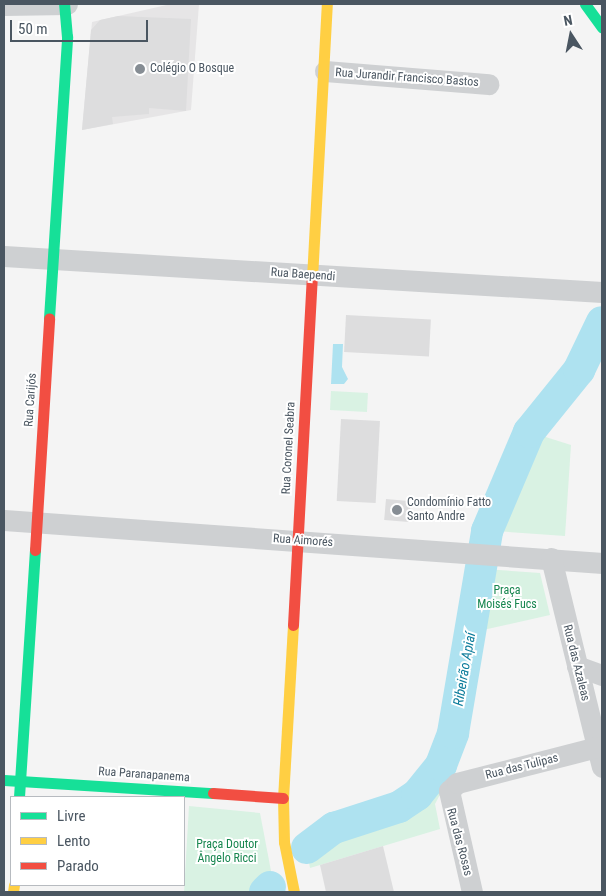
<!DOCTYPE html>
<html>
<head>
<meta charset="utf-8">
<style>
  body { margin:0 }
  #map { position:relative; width:606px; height:896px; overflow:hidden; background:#f4f4f4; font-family:"Roboto Condensed",sans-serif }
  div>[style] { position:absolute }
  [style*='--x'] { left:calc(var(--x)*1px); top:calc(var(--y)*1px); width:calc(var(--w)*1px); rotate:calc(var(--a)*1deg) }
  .education>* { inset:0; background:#e6e5e6 }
  .green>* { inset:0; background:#d9f2e3; transform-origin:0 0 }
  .water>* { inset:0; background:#aee2f0 }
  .river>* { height:32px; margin:-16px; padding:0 16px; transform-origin:16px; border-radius:16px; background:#aee2f0 }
  .building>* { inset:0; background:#ddddde; transform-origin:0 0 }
  .street>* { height:21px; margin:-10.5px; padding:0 10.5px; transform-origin:10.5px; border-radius:10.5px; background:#ced0d2 }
  .fast>* { height:11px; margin:-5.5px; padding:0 5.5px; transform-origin:5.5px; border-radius:5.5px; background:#16e098 }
  .slow>* { height:11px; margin:-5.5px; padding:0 5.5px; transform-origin:5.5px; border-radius:5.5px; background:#ffcf43 }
  .jam>* { height:11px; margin:-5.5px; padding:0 5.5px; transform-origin:5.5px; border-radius:5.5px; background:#f24e42 }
  .dots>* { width:14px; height:14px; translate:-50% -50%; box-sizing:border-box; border:2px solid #fff; border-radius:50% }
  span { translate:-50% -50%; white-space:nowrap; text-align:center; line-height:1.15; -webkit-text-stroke:4px #fff; paint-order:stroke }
  .poi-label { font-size:12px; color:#4a5661 }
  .left { translate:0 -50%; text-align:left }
  .street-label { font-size:12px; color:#4a5661 }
  .park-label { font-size:12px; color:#17864f }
  .water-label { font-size:14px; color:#0c7c9b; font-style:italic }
  .frame { position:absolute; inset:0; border:5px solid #4a5661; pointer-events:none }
  .legend { position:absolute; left:10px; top:796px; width:175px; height:90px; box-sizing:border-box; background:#fff; border:1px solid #b7bbc0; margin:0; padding:6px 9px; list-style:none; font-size:15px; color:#4a5661 }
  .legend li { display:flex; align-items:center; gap:10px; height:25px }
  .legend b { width:25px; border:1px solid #b7bbc0 }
  .north { position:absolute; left:546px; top:10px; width:50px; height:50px; -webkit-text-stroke:4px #fff; paint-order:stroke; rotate:349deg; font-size:14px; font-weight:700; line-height:20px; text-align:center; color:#4a5661 }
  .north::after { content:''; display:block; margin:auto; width:18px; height:22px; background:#4a5661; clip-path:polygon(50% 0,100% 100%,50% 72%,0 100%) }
  .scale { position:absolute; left:10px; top:20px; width:138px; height:22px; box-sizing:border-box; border:2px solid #4a5661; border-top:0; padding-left:6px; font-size:15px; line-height:18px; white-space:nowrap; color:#4a5661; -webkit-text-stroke:4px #fff; paint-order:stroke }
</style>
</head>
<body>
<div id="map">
  <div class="education">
    <div style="clip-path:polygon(171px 4px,199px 4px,191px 110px,82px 130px,92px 22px)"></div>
  </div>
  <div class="green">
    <div style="left:331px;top:391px;width:37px;height:19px;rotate:3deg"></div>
    <div style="clip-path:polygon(533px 433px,571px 445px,565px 536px,495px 531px)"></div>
    <div style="clip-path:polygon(484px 569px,540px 573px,550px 615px,474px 632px)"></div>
    <div style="clip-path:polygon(454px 768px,435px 804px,440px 829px,310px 868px,304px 837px,398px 811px)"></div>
    <div style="clip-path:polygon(189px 806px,260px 813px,275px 892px,184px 892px)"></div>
  </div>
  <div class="water">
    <div style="clip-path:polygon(333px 344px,343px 344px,342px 367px,348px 379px,344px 384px,331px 384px)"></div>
  </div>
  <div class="river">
    <div style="--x:307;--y:848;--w:34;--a:-37"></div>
    <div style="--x:334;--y:828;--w:68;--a:-17.9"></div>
    <div style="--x:399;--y:807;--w:22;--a:-34"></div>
    <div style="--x:417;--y:795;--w:38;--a:-51"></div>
    <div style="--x:441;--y:765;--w:34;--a:-69"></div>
    <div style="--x:453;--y:733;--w:205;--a:-80.4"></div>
    <div style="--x:487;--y:531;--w:108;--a:-67"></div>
    <div style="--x:529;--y:432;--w:80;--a:-51.1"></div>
    <div style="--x:579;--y:370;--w:53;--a:-64.4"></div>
    <div style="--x:265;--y:892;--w:7;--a:-45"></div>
  </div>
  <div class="building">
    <div style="clip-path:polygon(118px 16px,191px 19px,186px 111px,149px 108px,149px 114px,112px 117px,113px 124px,82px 130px,91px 30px,100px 20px)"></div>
    <div style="left:346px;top:315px;width:85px;height:37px;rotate:3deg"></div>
    <div style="left:341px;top:419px;width:39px;height:82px;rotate:3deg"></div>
    <div style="left:386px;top:499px;width:25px;height:21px;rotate:5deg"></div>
    <div style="clip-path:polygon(383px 846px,394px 892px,326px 892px,320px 865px)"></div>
  </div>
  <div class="street">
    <div style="--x:4;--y:5;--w:63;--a:-0.9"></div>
    <div style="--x:325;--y:71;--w:164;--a:4.6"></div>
    <div style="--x:4;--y:256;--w:599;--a:3.45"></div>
    <div style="--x:4;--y:520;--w:600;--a:4.11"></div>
    <div style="--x:551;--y:558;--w:215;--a:76.3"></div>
    <div style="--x:577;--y:666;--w:27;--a:20"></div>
    <div style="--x:472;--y:892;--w:104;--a:-102.8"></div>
    <div style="--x:449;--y:791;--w:11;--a:-45"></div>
    <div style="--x:457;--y:783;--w:145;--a:-14.4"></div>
  </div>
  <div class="fast">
    <div style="--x:585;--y:4;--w:29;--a:54"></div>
    <div style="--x:49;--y:318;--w:282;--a:-86.3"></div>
    <div style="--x:67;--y:37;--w:33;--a:-95"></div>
    <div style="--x:4;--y:780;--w:209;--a:3.6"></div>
    <div style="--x:19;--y:797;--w:248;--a:-86.3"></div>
  </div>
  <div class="slow">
    <div style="--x:312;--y:278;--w:274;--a:-86.9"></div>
    <div style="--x:293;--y:625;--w:173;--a:93.3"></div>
    <div style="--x:283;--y:798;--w:44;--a:88.7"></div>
    <div style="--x:284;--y:842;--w:51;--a:78.7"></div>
    <div style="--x:13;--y:892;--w:7;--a:-82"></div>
  </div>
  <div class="jam">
    <div style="--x:35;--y:550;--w:232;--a:-86.5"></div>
    <div style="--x:293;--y:625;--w:348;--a:-86.9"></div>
    <div style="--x:213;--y:793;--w:70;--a:4.1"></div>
  </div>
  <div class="dots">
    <div style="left:140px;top:69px;background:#868d94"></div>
    <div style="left:397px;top:510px;background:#868d94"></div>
  </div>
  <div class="poi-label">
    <span class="left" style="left:150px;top:69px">Colégio O Bosque</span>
    <span class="left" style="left:407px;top:510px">Condomínio Fatto<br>Santo Andre</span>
  </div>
  <div class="street-label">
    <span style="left:407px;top:78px;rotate:4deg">Rua Jurandir Francisco Bastos</span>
    <span style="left:303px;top:275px;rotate:4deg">Rua Baependi</span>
    <span style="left:31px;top:400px;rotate:-86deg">Rua Carijós</span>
    <span style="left:289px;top:448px;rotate:-87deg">Rua Coronel Seabra</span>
    <span style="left:303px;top:541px;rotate:4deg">Rua Aimorés</span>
    <span style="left:576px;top:663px;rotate:76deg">Rua das Azaleas</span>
    <span style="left:522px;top:767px;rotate:-14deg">Rua das Tulipas</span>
    <span style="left:144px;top:775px;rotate:4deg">Rua Paranapanema</span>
    <span style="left:459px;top:842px;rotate:75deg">Rua das Rosas</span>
  </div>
  <div class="park-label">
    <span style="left:507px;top:598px">Praça<br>Moisés Fucs</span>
    <span style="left:227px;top:852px">Praça Doutor<br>Ângelo Ricci</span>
  </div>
  <div class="water-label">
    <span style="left:464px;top:669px;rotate:-80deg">Ribeirão Apiaí</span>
  </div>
  <div class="frame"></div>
  <ul class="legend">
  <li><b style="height:6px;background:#16e098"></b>Livre</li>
  <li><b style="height:6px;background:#ffcf43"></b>Lento</li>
  <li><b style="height:6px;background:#f24e42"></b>Parado</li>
  </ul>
  <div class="north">N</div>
  <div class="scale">50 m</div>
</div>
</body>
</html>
